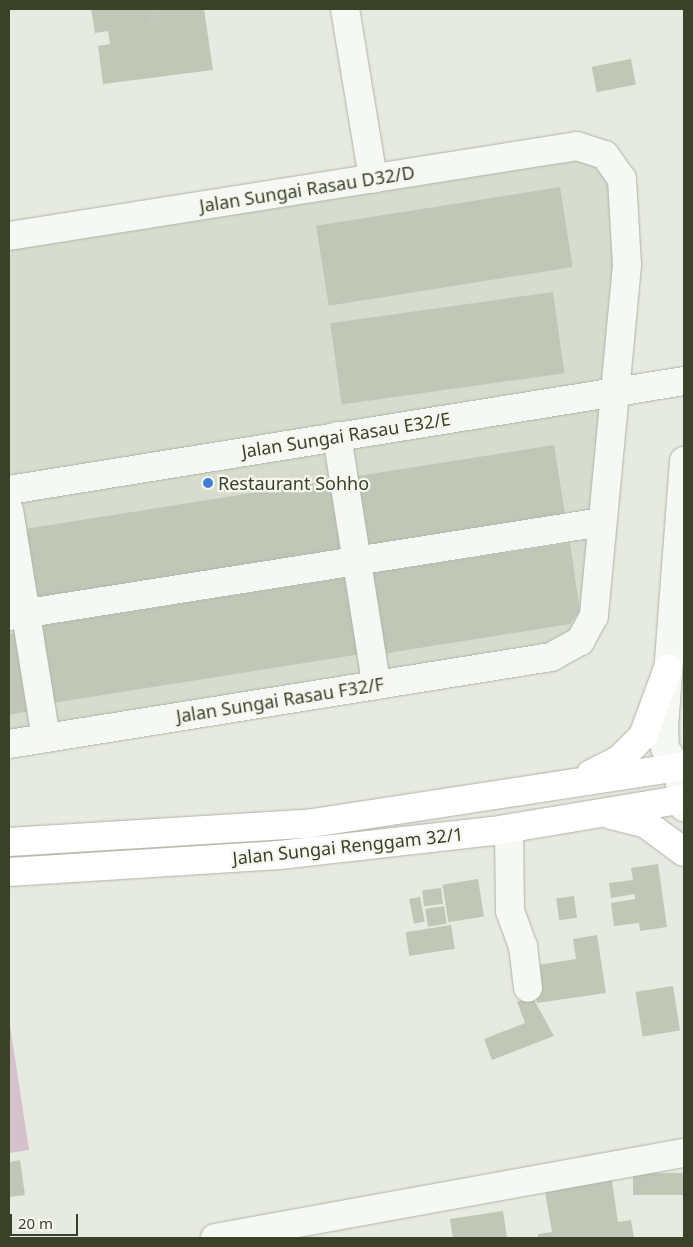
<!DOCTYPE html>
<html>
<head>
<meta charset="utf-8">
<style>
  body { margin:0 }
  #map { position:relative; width:693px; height:1247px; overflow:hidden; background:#e7eae0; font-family:"Noto Sans",sans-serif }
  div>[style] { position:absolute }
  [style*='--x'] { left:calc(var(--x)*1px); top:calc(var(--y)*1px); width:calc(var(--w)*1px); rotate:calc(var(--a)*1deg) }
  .built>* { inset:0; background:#d7dcce }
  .green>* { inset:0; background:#d4c1cb }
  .building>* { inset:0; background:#c1c7b7; transform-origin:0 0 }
  .minor-tunnel>* { height:28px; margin-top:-14px; transform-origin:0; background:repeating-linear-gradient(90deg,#c4c8bb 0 28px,transparent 0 42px) }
  .roads { filter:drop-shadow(0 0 1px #afb4a5) drop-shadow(0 0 1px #afb4a5) }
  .minor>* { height:28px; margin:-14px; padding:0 14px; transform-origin:14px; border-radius:14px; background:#f6f8f3 }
  .major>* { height:28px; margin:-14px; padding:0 14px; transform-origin:14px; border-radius:14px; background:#fff }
  .dots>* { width:14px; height:14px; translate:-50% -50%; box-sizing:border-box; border:2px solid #f5f7f0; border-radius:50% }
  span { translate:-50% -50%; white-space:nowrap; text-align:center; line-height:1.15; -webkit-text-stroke:4.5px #f5f7f0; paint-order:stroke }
  .street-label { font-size:18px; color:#394228 }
  .poi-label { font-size:18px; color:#394228 }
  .left { translate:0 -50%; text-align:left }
  .frame { position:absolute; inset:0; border:10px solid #394228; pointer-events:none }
  .scale { position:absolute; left:10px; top:1214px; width:68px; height:22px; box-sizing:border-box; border:2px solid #394228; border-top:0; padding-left:6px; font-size:15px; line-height:18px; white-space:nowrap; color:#394228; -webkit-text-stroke:4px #f5f7f0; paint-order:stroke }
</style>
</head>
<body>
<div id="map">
  <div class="built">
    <div style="clip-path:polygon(572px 155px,600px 164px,613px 181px,619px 257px,587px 610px,575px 634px,544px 651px,9px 735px,9px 243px)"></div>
  </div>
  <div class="green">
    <div style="clip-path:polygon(9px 1019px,29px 1150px,9px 1153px)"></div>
  </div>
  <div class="building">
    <div style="clip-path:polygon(91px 9px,204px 9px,213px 70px,103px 84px,98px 46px,110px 44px,108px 31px,95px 33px)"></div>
    <div style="left:631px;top:59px;width:26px;height:40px;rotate:79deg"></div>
    <div style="left:560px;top:187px;width:81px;height:247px;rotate:81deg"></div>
    <div style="left:553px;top:292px;width:82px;height:225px;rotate:82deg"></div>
    <div style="left:554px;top:445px;width:81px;height:202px;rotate:81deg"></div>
    <div style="left:334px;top:480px;width:77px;height:316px;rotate:81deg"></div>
    <div style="clip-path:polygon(570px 543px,580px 611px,570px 624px,382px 654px,370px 573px)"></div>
    <div style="left:349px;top:577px;width:78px;height:316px;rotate:81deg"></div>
    <div style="clip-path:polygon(18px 633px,30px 711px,9px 715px,9px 634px)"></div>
    <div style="clip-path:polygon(658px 864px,667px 927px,640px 931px,639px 923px,614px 926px,611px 903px,635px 899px,635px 894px,611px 898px,609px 883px,633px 880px,631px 868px)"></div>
    <div style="left:478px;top:879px;width:38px;height:36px;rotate:81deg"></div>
    <div style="left:441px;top:888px;width:16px;height:19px;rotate:83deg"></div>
    <div style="left:574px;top:896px;width:22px;height:18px;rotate:82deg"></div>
    <div style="left:420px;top:897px;width:25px;height:11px;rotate:79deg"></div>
    <div style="left:444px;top:906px;width:18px;height:19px;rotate:81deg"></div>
    <div style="left:451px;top:925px;width:24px;height:46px;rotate:81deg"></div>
    <div style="clip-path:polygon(597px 935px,606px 993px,537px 1003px,531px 966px,576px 959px,573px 939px)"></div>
    <div style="left:673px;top:986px;width:45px;height:38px;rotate:81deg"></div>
    <div style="clip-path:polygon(532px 996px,554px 1036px,492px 1060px,484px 1039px,525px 1023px,517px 1002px)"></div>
    <div style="clip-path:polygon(20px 1160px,25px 1195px,9px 1197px,9px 1162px)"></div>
    <div style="left:684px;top:1173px;width:22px;height:51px;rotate:90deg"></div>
    <div style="clip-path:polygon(611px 1175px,618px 1222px,631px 1220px,634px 1238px,538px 1238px,538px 1234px,552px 1232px,544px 1186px)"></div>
    <div style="clip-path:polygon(503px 1211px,507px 1238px,453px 1238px,450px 1219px)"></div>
  </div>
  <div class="minor-tunnel">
    <div style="--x:148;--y:9;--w:14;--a:0"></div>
  </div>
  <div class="roads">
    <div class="minor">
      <div style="--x:345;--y:9;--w:172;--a:80.6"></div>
      <div style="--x:9;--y:236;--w:575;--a:-9"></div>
      <div style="--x:577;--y:146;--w:29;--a:18"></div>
      <div style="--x:605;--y:155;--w:29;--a:55"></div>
      <div style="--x:622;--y:179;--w:86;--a:86.7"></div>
      <div style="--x:627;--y:265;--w:353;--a:95.4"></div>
      <div style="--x:594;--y:616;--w:29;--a:119"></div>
      <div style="--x:580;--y:641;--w:33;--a:151"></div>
      <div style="--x:551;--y:657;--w:549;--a:170.88"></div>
      <div style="--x:337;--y:436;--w:250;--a:81"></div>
      <div style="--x:684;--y:461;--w:266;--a:94.3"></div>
      <div style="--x:664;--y:726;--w:22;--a:87"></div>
      <div style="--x:665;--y:748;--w:22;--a:58"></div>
      <div style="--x:677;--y:767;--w:41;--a:80.1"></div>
      <div style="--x:9;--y:490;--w:684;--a:-9.17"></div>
      <div style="--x:9;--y:510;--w:231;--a:80.8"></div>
      <div style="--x:9;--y:616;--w:600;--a:-9.01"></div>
      <div style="--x:509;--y:829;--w:82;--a:89.3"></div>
      <div style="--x:510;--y:911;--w:37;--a:70"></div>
      <div style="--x:523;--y:946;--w:42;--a:83.2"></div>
      <div style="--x:215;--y:1238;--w:477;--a:-10.3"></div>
    </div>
    <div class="major">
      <div style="--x:591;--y:774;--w:31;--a:-27"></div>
      <div style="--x:619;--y:760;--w:34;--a:-45"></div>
      <div style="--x:643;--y:736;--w:72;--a:-69.8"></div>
      <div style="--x:611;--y:815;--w:36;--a:14"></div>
      <div style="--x:646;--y:824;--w:47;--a:36.4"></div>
      <div style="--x:9;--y:842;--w:298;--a:-3.5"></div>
      <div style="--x:306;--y:824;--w:382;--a:-8.7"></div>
      <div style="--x:9;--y:872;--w:271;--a:-3.6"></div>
      <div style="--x:279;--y:855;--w:215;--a:-6.4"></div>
      <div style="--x:493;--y:831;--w:194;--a:-9.5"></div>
    </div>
  </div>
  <div class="dots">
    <div style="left:208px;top:483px;background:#407fd4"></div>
  </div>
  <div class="street-label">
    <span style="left:307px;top:189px;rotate:-9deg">Jalan Sungai Rasau D32/D</span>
    <span style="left:346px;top:435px;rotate:-9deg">Jalan Sungai Rasau E32/E</span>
    <span style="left:280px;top:700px;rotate:-9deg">Jalan Sungai Rasau F32/F</span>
    <span style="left:348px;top:846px;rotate:-6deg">Jalan Sungai Renggam 32/1</span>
  </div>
  <div class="poi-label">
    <span class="left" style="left:218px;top:483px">Restaurant Sohho</span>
  </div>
  <div class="frame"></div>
  <div class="scale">20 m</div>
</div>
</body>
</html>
